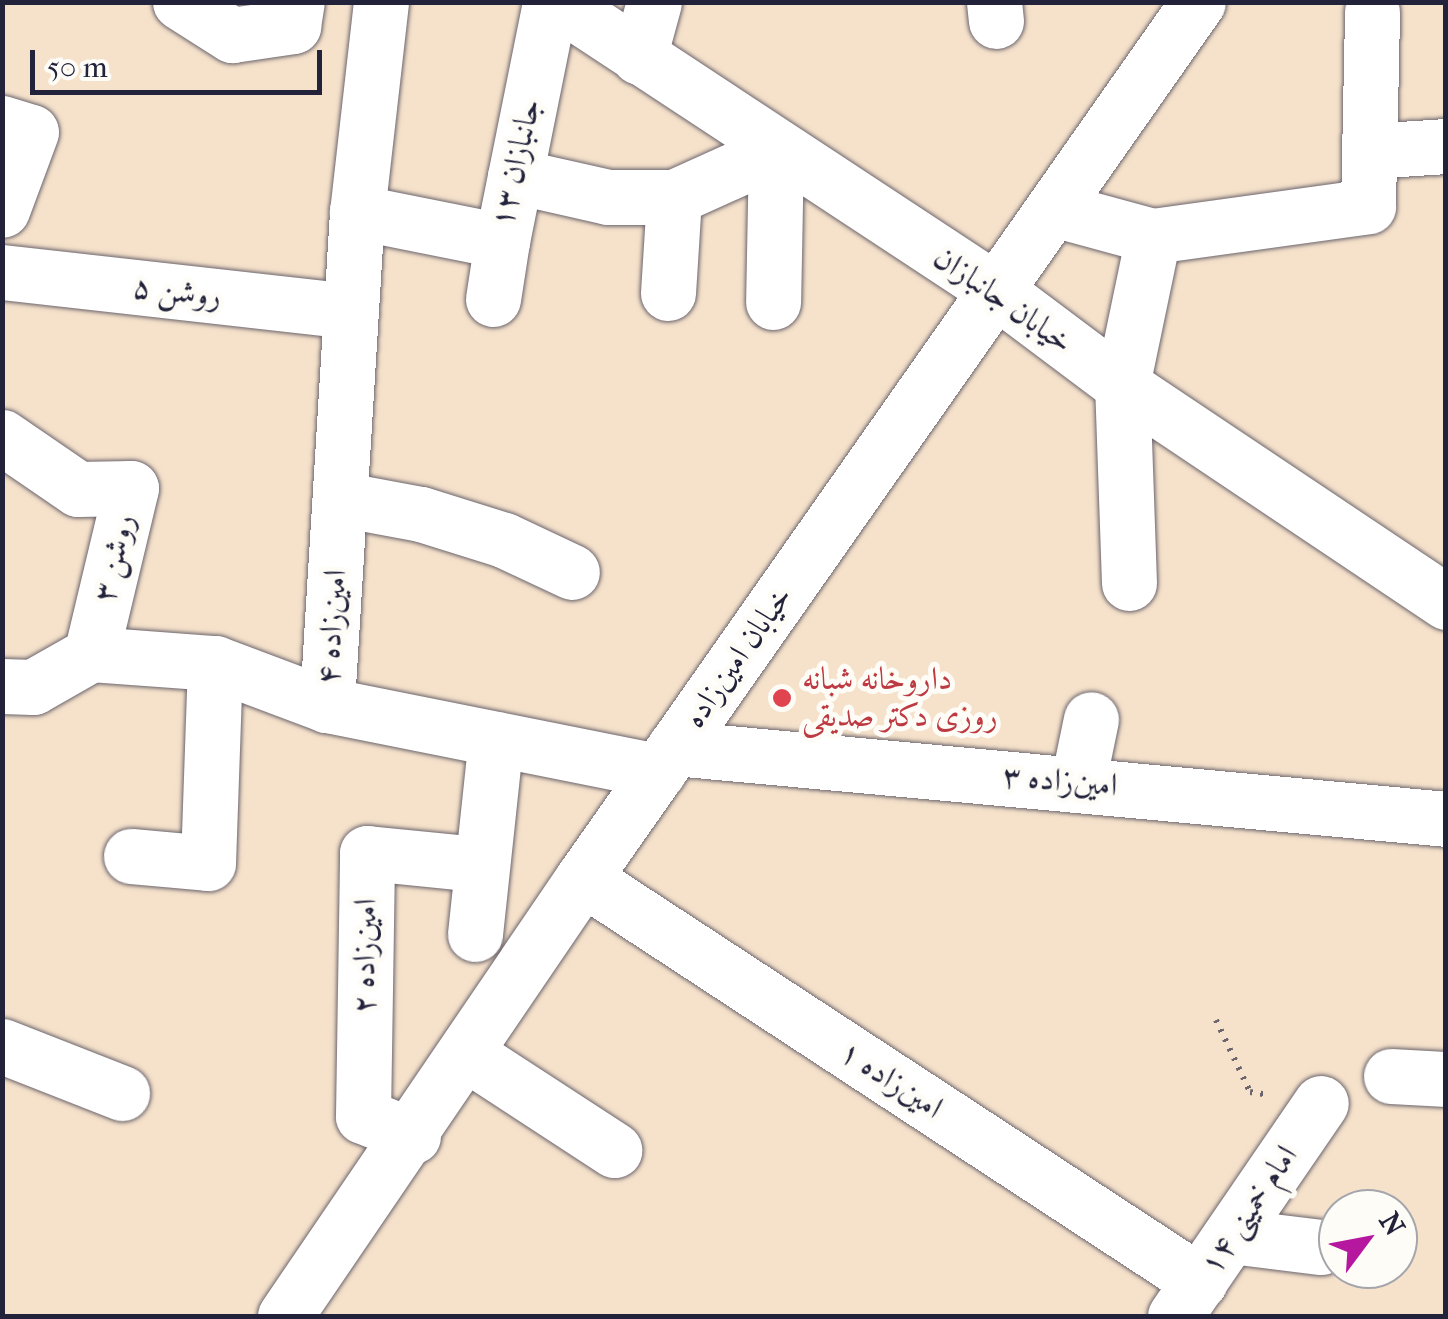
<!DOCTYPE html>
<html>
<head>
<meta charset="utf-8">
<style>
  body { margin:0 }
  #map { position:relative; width:1448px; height:1319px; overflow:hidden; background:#f6e2cb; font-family:"IM FELL French Canon",Amiri,serif }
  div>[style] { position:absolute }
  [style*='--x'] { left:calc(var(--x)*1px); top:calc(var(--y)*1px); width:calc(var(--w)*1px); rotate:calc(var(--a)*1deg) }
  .path>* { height:6px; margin-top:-3px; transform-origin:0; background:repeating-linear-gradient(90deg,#6c656d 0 2.5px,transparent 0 10.5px) }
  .roads { filter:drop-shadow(0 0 2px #6c656d) drop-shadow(0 0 2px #6c656d) }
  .minor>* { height:55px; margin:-27.5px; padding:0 27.5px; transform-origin:27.5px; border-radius:27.5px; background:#fff }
  .dots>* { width:28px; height:28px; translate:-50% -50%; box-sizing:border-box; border:5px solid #fdfcf7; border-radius:50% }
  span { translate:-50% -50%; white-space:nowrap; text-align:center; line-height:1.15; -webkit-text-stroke:10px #fdfcf7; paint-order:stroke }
  .street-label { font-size:32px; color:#22223b }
  .health-label { font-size:32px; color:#be3a42 }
  .left { translate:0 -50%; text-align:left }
  .frame { position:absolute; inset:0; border:5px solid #22223b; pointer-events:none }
  .north { position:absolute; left:1318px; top:1189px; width:100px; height:100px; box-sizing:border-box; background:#fdfcf7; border:2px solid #a5a5ac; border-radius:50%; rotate:58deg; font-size:28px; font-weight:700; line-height:40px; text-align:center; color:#22223b }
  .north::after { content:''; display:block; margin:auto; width:35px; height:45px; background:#b5179e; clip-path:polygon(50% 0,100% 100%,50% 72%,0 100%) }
  .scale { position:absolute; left:30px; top:50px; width:292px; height:45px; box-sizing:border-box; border:5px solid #22223b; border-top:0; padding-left:12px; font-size:30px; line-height:35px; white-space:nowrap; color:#22223b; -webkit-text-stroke:8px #fdfcf7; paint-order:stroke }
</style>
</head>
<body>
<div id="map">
  <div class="path">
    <div style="--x:1216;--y:1020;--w:80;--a:64.7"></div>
    <div style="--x:1250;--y:1092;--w:20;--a:9"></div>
  </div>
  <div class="roads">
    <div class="minor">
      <div style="--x:180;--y:2;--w:62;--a:32.4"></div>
      <div style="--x:232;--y:35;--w:62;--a:-8.4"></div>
      <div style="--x:293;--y:26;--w:24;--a:-81"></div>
      <div style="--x:381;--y:2;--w:211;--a:96.5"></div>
      <div style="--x:357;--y:212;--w:494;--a:93.5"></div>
      <div style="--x:327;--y:705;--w:338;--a:11.3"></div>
      <div style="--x:558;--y:2;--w:522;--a:33.36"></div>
      <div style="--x:994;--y:289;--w:160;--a:36.9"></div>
      <div style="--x:1122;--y:385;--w:390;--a:33.8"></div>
      <div style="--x:994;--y:2;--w:19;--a:84"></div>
      <div style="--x:639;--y:57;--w:57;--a:-74.7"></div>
      <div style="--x:2;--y:123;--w:30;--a:17"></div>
      <div style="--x:31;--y:132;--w:83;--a:110.4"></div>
      <div style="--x:1369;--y:151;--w:77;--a:-3.7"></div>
      <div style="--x:515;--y:176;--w:95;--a:12.7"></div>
      <div style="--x:608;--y:197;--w:66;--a:0"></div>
      <div style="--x:674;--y:197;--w:112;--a:-24.3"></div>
      <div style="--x:776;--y:151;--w:151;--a:91.1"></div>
      <div style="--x:1057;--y:210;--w:99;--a:15.2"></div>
      <div style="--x:1153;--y:236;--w:217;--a:-7.9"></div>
      <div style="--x:1368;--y:206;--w:194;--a:-88.8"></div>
      <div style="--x:357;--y:212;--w:148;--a:11.3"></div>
      <div style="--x:502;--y:241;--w:244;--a:-78.6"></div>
      <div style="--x:2;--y:272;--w:351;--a:6.4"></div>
      <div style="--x:668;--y:293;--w:96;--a:-86.4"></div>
      <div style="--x:493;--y:299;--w:59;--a:-81.2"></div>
      <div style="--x:2;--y:437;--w:92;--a:34.4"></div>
      <div style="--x:78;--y:489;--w:53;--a:-1.1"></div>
      <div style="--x:131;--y:488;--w:171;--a:103.5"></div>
      <div style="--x:340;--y:499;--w:82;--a:10.5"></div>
      <div style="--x:421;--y:514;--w:87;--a:17.4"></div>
      <div style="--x:504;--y:540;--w:75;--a:25.2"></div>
      <div style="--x:1129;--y:583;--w:198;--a:-92"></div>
      <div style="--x:1122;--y:385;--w:152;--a:-78.2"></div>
      <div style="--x:2;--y:686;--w:31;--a:2"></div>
      <div style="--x:33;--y:687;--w:67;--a:-29.6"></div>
      <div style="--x:91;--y:654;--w:124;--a:4.2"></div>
      <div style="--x:215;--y:663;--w:120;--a:20.6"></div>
      <div style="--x:674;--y:748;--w:775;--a:5.25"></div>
      <div style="--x:1078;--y:782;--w:64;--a:-78.3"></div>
      <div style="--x:131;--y:856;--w:77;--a:5.2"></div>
      <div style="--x:208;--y:863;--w:200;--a:-88"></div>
      <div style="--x:583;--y:878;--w:737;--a:33.22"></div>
      <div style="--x:475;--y:934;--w:196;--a:-83.9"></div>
      <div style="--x:2;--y:1046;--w:129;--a:21.4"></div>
      <div style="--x:467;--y:1054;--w:176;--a:33.1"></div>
      <div style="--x:1391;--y:1076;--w:55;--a:3.1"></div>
      <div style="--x:413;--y:1136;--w:54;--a:-158.2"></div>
      <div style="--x:363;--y:1116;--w:263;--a:-89.1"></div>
      <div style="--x:367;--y:853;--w:112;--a:5.7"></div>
      <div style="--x:1231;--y:1236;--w:91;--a:7"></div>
      <div style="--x:285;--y:1316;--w:530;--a:-55.77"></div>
      <div style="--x:583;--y:878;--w:1070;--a:-54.93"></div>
      <div style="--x:1175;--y:1316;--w:258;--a:-55.6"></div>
    </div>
  </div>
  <div class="dots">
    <div style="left:782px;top:698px;background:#e0444e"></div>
  </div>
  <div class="street-label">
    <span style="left:516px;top:163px;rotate:-77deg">جانبازان ۱۳</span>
    <span style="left:177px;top:292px;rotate:6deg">روشن ۵</span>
    <span style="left:1003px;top:300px;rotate:35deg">خیابان جانبازان</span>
    <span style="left:114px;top:558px;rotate:-76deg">روشن ۳</span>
    <span style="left:332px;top:627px;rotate:-86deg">امین‌زاده ۴</span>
    <span style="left:738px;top:657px;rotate:-55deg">خیابان امین‌زاده</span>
    <span style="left:1060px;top:781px;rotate:5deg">امین‌زاده ۳</span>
    <span style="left:365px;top:956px;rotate:-89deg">امین‌زاده ۲</span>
    <span style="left:891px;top:1080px;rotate:33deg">امین‌زاده ۱</span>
    <span style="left:1249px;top:1210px;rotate:-56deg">امام خمینی ۱۴</span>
  </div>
  <div class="health-label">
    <span class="left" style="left:802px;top:698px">داروخانه شبانه<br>روزی دکتر صدیقی</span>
  </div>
  <div class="frame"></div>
  <div class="north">N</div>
  <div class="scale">50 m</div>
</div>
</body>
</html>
